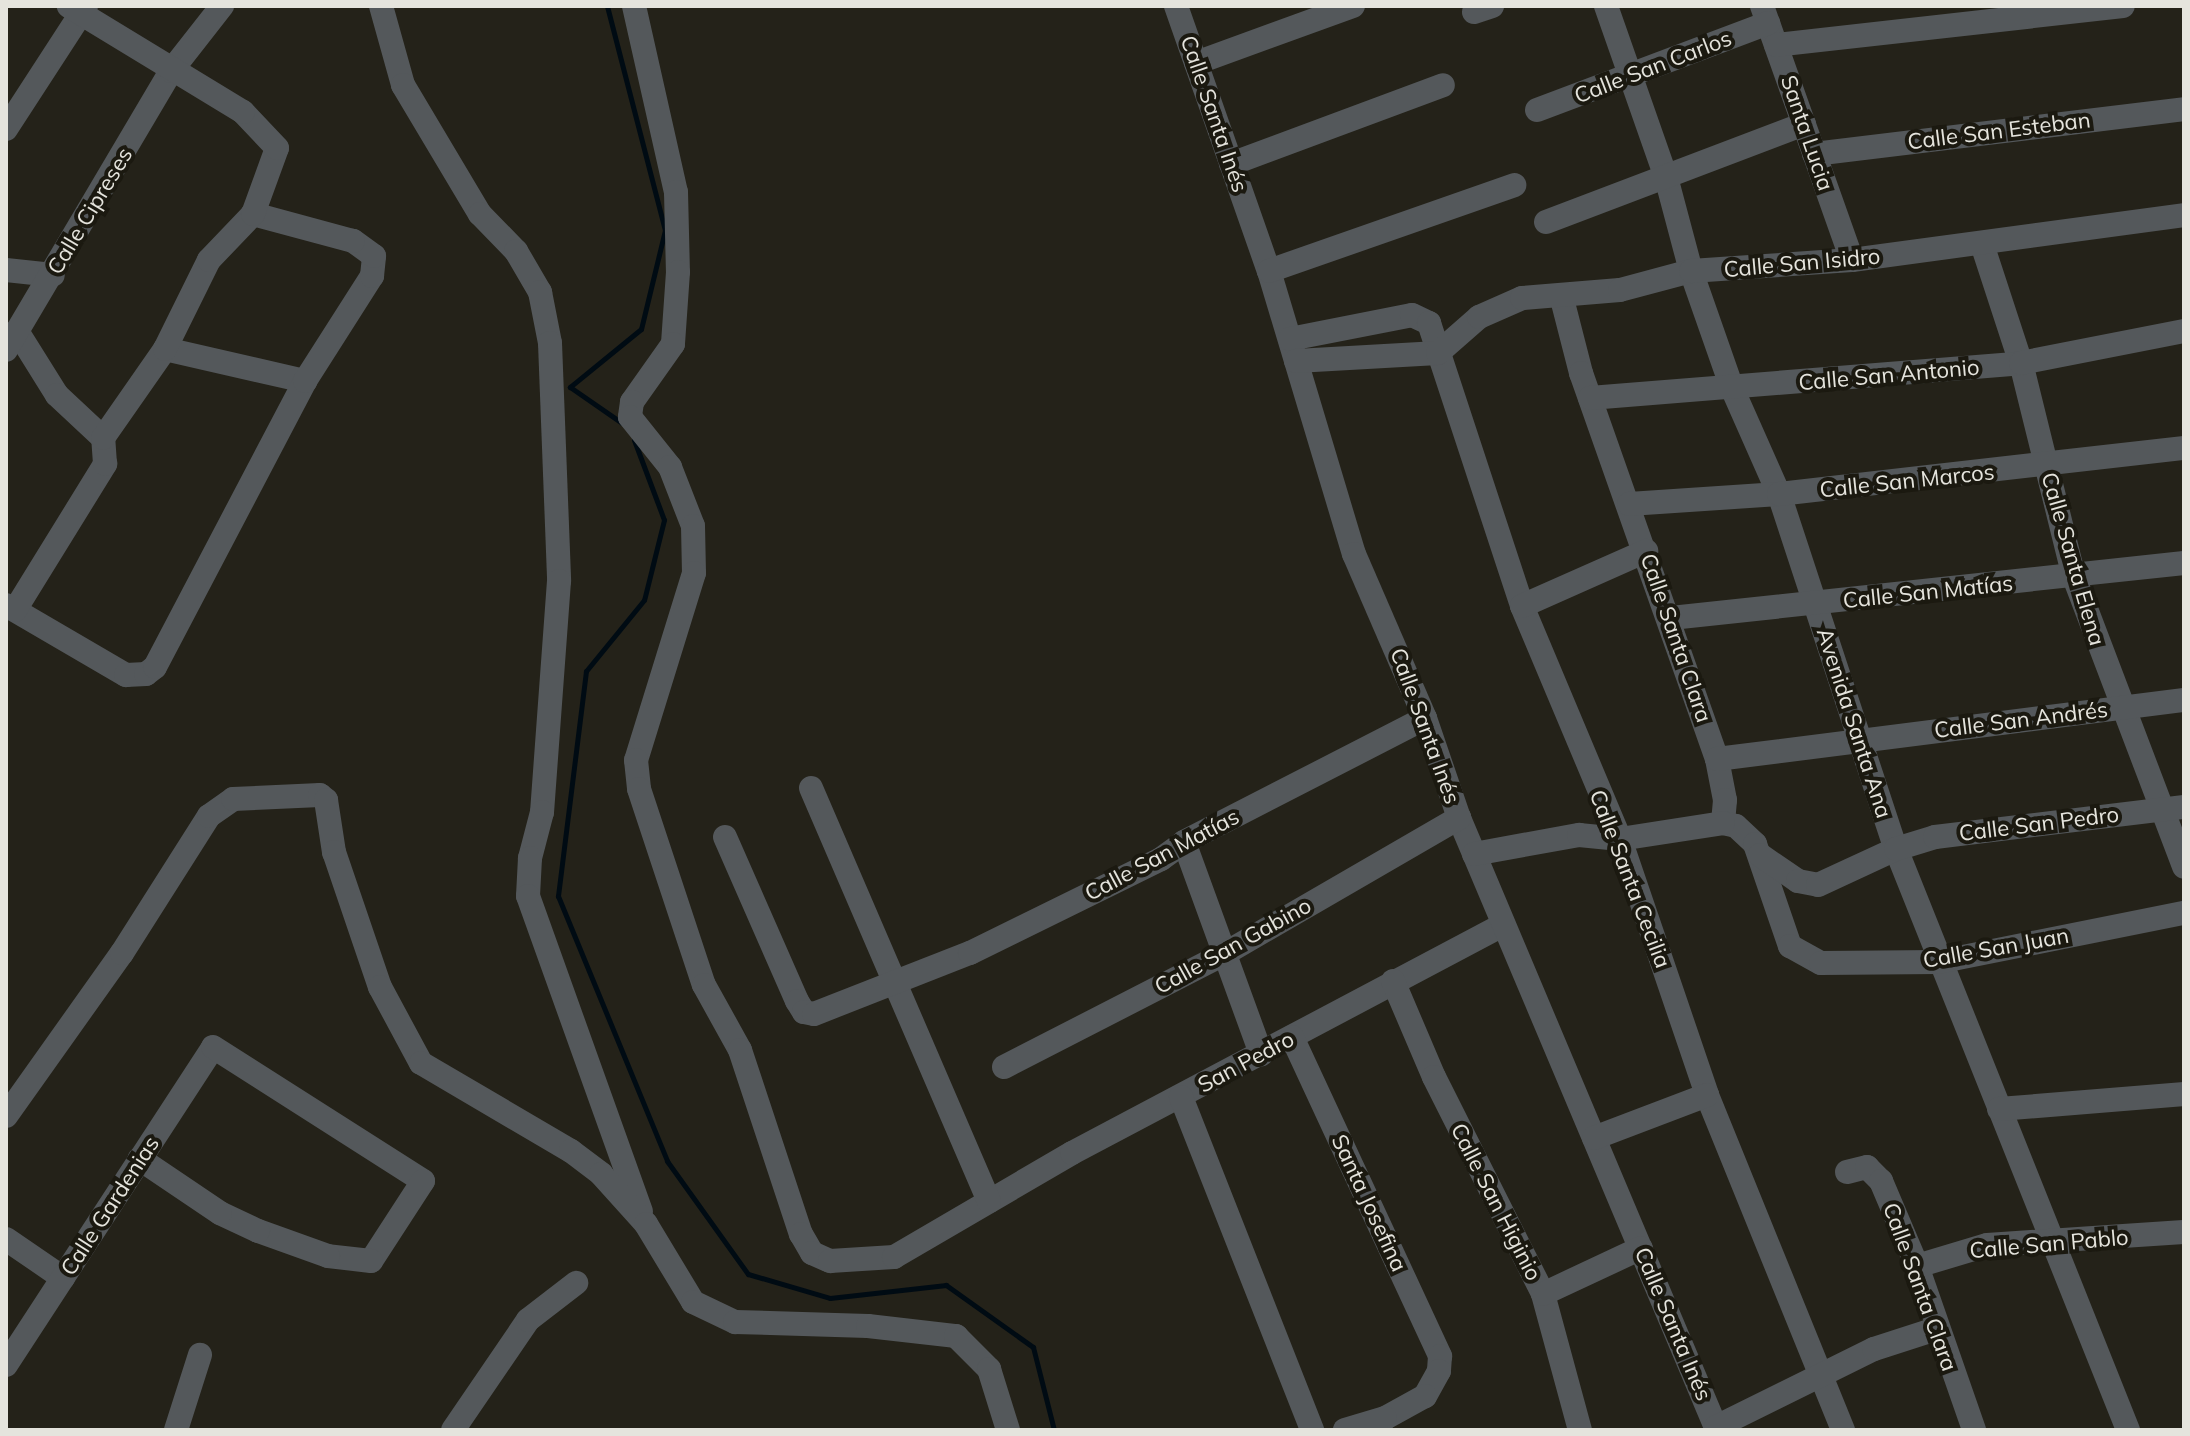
<!DOCTYPE html>
<html>
<head>
<meta charset="utf-8">
<style>
  body { margin:0 }
  #map { position:relative; width:2190px; height:1436px; overflow:hidden; background:#242219; font-family:Mulish,sans-serif }
  div>[style] { position:absolute }
  [style*='--x'] { left:calc(var(--x)*1px); top:calc(var(--y)*1px); width:calc(var(--w)*1px); rotate:calc(var(--a)*1deg) }
  .stream>* { height:5px; margin:-2.5px; padding:0 2.5px; transform-origin:2.5px; border-radius:2.5px; background:#000b13 }
  .minor>* { height:24px; margin:-12px; padding:0 12px; transform-origin:12px; border-radius:12px; background:#54585b }
  span { translate:-50% -50%; white-space:nowrap; text-align:center; line-height:1.15; -webkit-text-stroke:8px #1b1910; paint-order:stroke }
  .street-label { font-size:22px; color:#e5e4dd }
  .frame { position:absolute; inset:0; border:8px solid #e5e4dd; pointer-events:none }
</style>
</head>
<body>
<div id="map">
  <div class="stream">
    <div style="--x:607;--y:6;--w:231;--a:75.5"></div>
    <div style="--x:665;--y:230;--w:102;--a:103.6"></div>
    <div style="--x:641;--y:329;--w:92;--a:140.8"></div>
    <div style="--x:570;--y:387;--w:63;--a:34.7"></div>
    <div style="--x:634;--y:440;--w:85;--a:69.4"></div>
    <div style="--x:664;--y:520;--w:82;--a:104"></div>
    <div style="--x:644;--y:600;--w:92;--a:129.2"></div>
    <div style="--x:586;--y:671;--w:227;--a:97.1"></div>
    <div style="--x:558;--y:896;--w:287;--a:67.6"></div>
    <div style="--x:667;--y:1161;--w:139;--a:54.4"></div>
    <div style="--x:748;--y:1274;--w:85;--a:16.3"></div>
    <div style="--x:830;--y:1298;--w:117;--a:-6.4"></div>
    <div style="--x:946;--y:1285;--w:107;--a:35.5"></div>
    <div style="--x:1033;--y:1347;--w:86;--a:75.8"></div>
  </div>
  <div class="minor">
    <div style="--x:381;--y:6;--w:82;--a:74.4"></div>
    <div style="--x:403;--y:85;--w:150;--a:59.2"></div>
    <div style="--x:480;--y:214;--w:52;--a:45.8"></div>
    <div style="--x:516;--y:251;--w:48;--a:59.7"></div>
    <div style="--x:540;--y:292;--w:52;--a:78.9"></div>
    <div style="--x:550;--y:343;--w:238;--a:87.8"></div>
    <div style="--x:559;--y:581;--w:232;--a:94.2"></div>
    <div style="--x:542;--y:812;--w:48;--a:104.6"></div>
    <div style="--x:530;--y:858;--w:38;--a:93"></div>
    <div style="--x:528;--y:896;--w:335;--a:70.3"></div>
    <div style="--x:634;--y:6;--w:191;--a:77.3"></div>
    <div style="--x:676;--y:192;--w:80;--a:88.6"></div>
    <div style="--x:678;--y:272;--w:72;--a:94"></div>
    <div style="--x:673;--y:344;--w:71;--a:125.3"></div>
    <div style="--x:632;--y:402;--w:15;--a:98"></div>
    <div style="--x:630;--y:417;--w:64;--a:51.3"></div>
    <div style="--x:670;--y:467;--w:63;--a:68.7"></div>
    <div style="--x:693;--y:526;--w:47;--a:88.8"></div>
    <div style="--x:694;--y:573;--w:196;--a:107.2"></div>
    <div style="--x:636;--y:760;--w:29;--a:84"></div>
    <div style="--x:639;--y:789;--w:206;--a:71.7"></div>
    <div style="--x:704;--y:985;--w:74;--a:61"></div>
    <div style="--x:740;--y:1050;--w:194;--a:71.7"></div>
    <div style="--x:801;--y:1234;--w:22;--a:60"></div>
    <div style="--x:812;--y:1253;--w:20;--a:24"></div>
    <div style="--x:830;--y:1261;--w:64;--a:-3.6"></div>
    <div style="--x:894;--y:1257;--w:206;--a:-30.3"></div>
    <div style="--x:1072;--y:1153;--w:488;--a:-27.9"></div>
    <div style="--x:1176;--y:6;--w:281;--a:70.7"></div>
    <div style="--x:1269;--y:271;--w:295;--a:73.3"></div>
    <div style="--x:1354;--y:554;--w:179;--a:66.6"></div>
    <div style="--x:1425;--y:718;--w:106;--a:71.2"></div>
    <div style="--x:1459;--y:818;--w:664;--a:67.14"></div>
    <div style="--x:1606;--y:6;--w:181;--a:70.7"></div>
    <div style="--x:1666;--y:177;--w:97;--a:75.1"></div>
    <div style="--x:1691;--y:271;--w:124;--a:70.7"></div>
    <div style="--x:1732;--y:388;--w:116;--a:66.1"></div>
    <div style="--x:1779;--y:494;--w:374;--a:71.8"></div>
    <div style="--x:1896;--y:849;--w:626;--a:68.23"></div>
    <div style="--x:1762;--y:6;--w:269;--a:70.5"></div>
    <div style="--x:1474;--y:12;--w:19;--a:-18"></div>
    <div style="--x:1776;--y:45;--w:349;--a:-6.4"></div>
    <div style="--x:1196;--y:63;--w:167;--a:-20"></div>
    <div style="--x:1537;--y:110;--w:247;--a:-20.6"></div>
    <div style="--x:6;--y:129;--w:147;--a:-57"></div>
    <div style="--x:1814;--y:154;--w:373;--a:-6.9"></div>
    <div style="--x:1231;--y:164;--w:226;--a:-20.4"></div>
    <div style="--x:1546;--y:222;--w:276;--a:-20.8"></div>
    <div style="--x:1982;--y:244;--w:125;--a:71.9"></div>
    <div style="--x:2021;--y:363;--w:220;--a:76.1"></div>
    <div style="--x:2074;--y:577;--w:310;--a:69.2"></div>
    <div style="--x:6;--y:270;--w:47;--a:6.1"></div>
    <div style="--x:1269;--y:271;--w:260;--a:-19.3"></div>
    <div style="--x:1561;--y:295;--w:81;--a:75.6"></div>
    <div style="--x:1581;--y:373;--w:409;--a:70.6"></div>
    <div style="--x:1717;--y:759;--w:42;--a:79"></div>
    <div style="--x:1725;--y:800;--w:23;--a:95"></div>
    <div style="--x:1723;--y:823;--w:13;--a:13"></div>
    <div style="--x:1736;--y:826;--w:26;--a:43"></div>
    <div style="--x:1755;--y:844;--w:108;--a:71.1"></div>
    <div style="--x:1790;--y:946;--w:35;--a:29"></div>
    <div style="--x:1821;--y:963;--w:117;--a:-0.5"></div>
    <div style="--x:1938;--y:962;--w:251;--a:-11.3"></div>
    <div style="--x:17;--y:331;--w:75;--a:58"></div>
    <div style="--x:57;--y:395;--w:63;--a:43.1"></div>
    <div style="--x:1290;--y:339;--w:124;--a:-11.1"></div>
    <div style="--x:1412;--y:315;--w:19;--a:25"></div>
    <div style="--x:1429;--y:323;--w:298;--a:71.8"></div>
    <div style="--x:1522;--y:606;--w:253;--a:67.2"></div>
    <div style="--x:1620;--y:839;--w:270;--a:71.2"></div>
    <div style="--x:1707;--y:1095;--w:362;--a:67.9"></div>
    <div style="--x:165;--y:349;--w:144;--a:12.9"></div>
    <div style="--x:6;--y:350;--w:324;--a:-59.4"></div>
    <div style="--x:171;--y:71;--w:83;--a:-51.9"></div>
    <div style="--x:1296;--y:361;--w:142;--a:-3.2"></div>
    <div style="--x:1438;--y:353;--w:55;--a:-41.3"></div>
    <div style="--x:1479;--y:317;--w:47;--a:-23.8"></div>
    <div style="--x:1522;--y:298;--w:98;--a:-4.7"></div>
    <div style="--x:1620;--y:290;--w:73;--a:-15"></div>
    <div style="--x:1691;--y:271;--w:161;--a:-3.9"></div>
    <div style="--x:1852;--y:260;--w:335;--a:-7.7"></div>
    <div style="--x:1590;--y:398;--w:432;--a:-4.6"></div>
    <div style="--x:2021;--y:363;--w:166;--a:-11.1"></div>
    <div style="--x:1629;--y:504;--w:150;--a:-3.8"></div>
    <div style="--x:1779;--y:494;--w:408;--a:-6.5"></div>
    <div style="--x:6;--y:605;--w:139;--a:30.3"></div>
    <div style="--x:126;--y:675;--w:20;--a:-3"></div>
    <div style="--x:146;--y:674;--w:11;--a:-38"></div>
    <div style="--x:155;--y:667;--w:323;--a:-62.3"></div>
    <div style="--x:305;--y:381;--w:125;--a:-57.5"></div>
    <div style="--x:372;--y:276;--w:20;--a:-84"></div>
    <div style="--x:374;--y:256;--w:26;--a:-144"></div>
    <div style="--x:353;--y:241;--w:104;--a:-164.9"></div>
    <div style="--x:1522;--y:606;--w:136;--a:-23.9"></div>
    <div style="--x:15;--y:610;--w:172;--a:-58.3"></div>
    <div style="--x:105;--y:464;--w:26;--a:-94"></div>
    <div style="--x:103;--y:438;--w:108;--a:-55.1"></div>
    <div style="--x:165;--y:349;--w:99;--a:-63.7"></div>
    <div style="--x:209;--y:260;--w:64;--a:-46.3"></div>
    <div style="--x:253;--y:214;--w:70;--a:-70"></div>
    <div style="--x:277;--y:148;--w:50;--a:-133.4"></div>
    <div style="--x:243;--y:112;--w:204;--a:-148.7"></div>
    <div style="--x:1671;--y:618;--w:516;--a:-6.12"></div>
    <div style="--x:1717;--y:759;--w:471;--a:-7.2"></div>
    <div style="--x:811;--y:788;--w:450;--a:66.7"></div>
    <div style="--x:725;--y:837;--w:179;--a:66.3"></div>
    <div style="--x:797;--y:1001;--w:13;--a:58"></div>
    <div style="--x:804;--y:1012;--w:10;--a:11"></div>
    <div style="--x:814;--y:1014;--w:168;--a:-21.4"></div>
    <div style="--x:970;--y:953;--w:213;--a:-26.2"></div>
    <div style="--x:1161;--y:859;--w:29;--a:-36"></div>
    <div style="--x:1184;--y:842;--w:271;--a:-27.2"></div>
    <div style="--x:1184;--y:842;--w:226;--a:70"></div>
    <div style="--x:1474;--y:854;--w:107;--a:-10.3"></div>
    <div style="--x:1579;--y:835;--w:41;--a:5.6"></div>
    <div style="--x:1620;--y:839;--w:104;--a:-8.8"></div>
    <div style="--x:1760;--y:855;--w:46;--a:34.4"></div>
    <div style="--x:1798;--y:881;--w:20;--a:11"></div>
    <div style="--x:1818;--y:885;--w:86;--a:-24.8"></div>
    <div style="--x:1896;--y:849;--w:41;--a:-17.1"></div>
    <div style="--x:1935;--y:837;--w:251;--a:-6.9"></div>
    <div style="--x:1393;--y:981;--w:104;--a:66.9"></div>
    <div style="--x:1434;--y:1077;--w:243;--a:63.3"></div>
    <div style="--x:1543;--y:1294;--w:141;--a:74.8"></div>
    <div style="--x:1292;--y:1037;--w:352;--a:65.1"></div>
    <div style="--x:1440;--y:1356;--w:15;--a:94"></div>
    <div style="--x:1439;--y:1371;--w:29;--a:119"></div>
    <div style="--x:1425;--y:1396;--w:46;--a:151.2"></div>
    <div style="--x:1385;--y:1418;--w:42;--a:163.3"></div>
    <div style="--x:1004;--y:1067;--w:247;--a:-27.2"></div>
    <div style="--x:1224;--y:954;--w:272;--a:-30.1"></div>
    <div style="--x:1181;--y:1097;--w:358;--a:68.5"></div>
    <div style="--x:1999;--y:1109;--w:186;--a:-4.6"></div>
    <div style="--x:6;--y:1116;--w:200;--a:-54.6"></div>
    <div style="--x:122;--y:953;--w:162;--a:-57.6"></div>
    <div style="--x:209;--y:816;--w:29;--a:-35"></div>
    <div style="--x:233;--y:799;--w:87;--a:-2.6"></div>
    <div style="--x:320;--y:795;--w:8;--a:40"></div>
    <div style="--x:326;--y:800;--w:53;--a:81.3"></div>
    <div style="--x:334;--y:852;--w:143;--a:71.2"></div>
    <div style="--x:380;--y:987;--w:86;--a:61.7"></div>
    <div style="--x:421;--y:1063;--w:174;--a:30.4"></div>
    <div style="--x:571;--y:1151;--w:38;--a:37"></div>
    <div style="--x:601;--y:1174;--w:67;--a:48"></div>
    <div style="--x:646;--y:1224;--w:91;--a:58.9"></div>
    <div style="--x:693;--y:1302;--w:47;--a:25.5"></div>
    <div style="--x:735;--y:1322;--w:133;--a:1.7"></div>
    <div style="--x:868;--y:1326;--w:89;--a:6.5"></div>
    <div style="--x:956;--y:1336;--w:47;--a:45"></div>
    <div style="--x:989;--y:1369;--w:64;--a:72.7"></div>
    <div style="--x:1594;--y:1138;--w:121;--a:-20.8"></div>
    <div style="--x:1847;--y:1172;--w:21;--a:-14"></div>
    <div style="--x:1867;--y:1167;--w:20;--a:45"></div>
    <div style="--x:1881;--y:1181;--w:92;--a:67"></div>
    <div style="--x:1917;--y:1266;--w:174;--a:70.8"></div>
    <div style="--x:6;--y:1239;--w:69;--a:34.4"></div>
    <div style="--x:1917;--y:1266;--w:73;--a:-16.7"></div>
    <div style="--x:1987;--y:1245;--w:197;--a:-3.8"></div>
    <div style="--x:1543;--y:1294;--w:108;--a:-25.1"></div>
    <div style="--x:6;--y:1365;--w:379;--a:-56.9"></div>
    <div style="--x:213;--y:1047;--w:249;--a:32.5"></div>
    <div style="--x:423;--y:1181;--w:95;--a:123"></div>
    <div style="--x:371;--y:1261;--w:43;--a:-173.4"></div>
    <div style="--x:328;--y:1256;--w:74;--a:-160.3"></div>
    <div style="--x:258;--y:1231;--w:42;--a:-154.7"></div>
    <div style="--x:220;--y:1213;--w:97;--a:-146"></div>
    <div style="--x:1716;--y:1427;--w:176;--a:-26.3"></div>
    <div style="--x:1874;--y:1349;--w:65;--a:-17.9"></div>
    <div style="--x:176;--y:1430;--w:79;--a:-72.3"></div>
    <div style="--x:453;--y:1430;--w:133;--a:-55.7"></div>
    <div style="--x:528;--y:1320;--w:61;--a:-37.6"></div>
  </div>
  <div class="street-label">
    <span style="left:1653px;top:67px;rotate:-21deg">Calle San Carlos</span>
    <span style="left:1214px;top:114px;rotate:71deg">Calle Santa Inés</span>
    <span style="left:1999px;top:131px;rotate:-7deg">Calle San Esteban</span>
    <span style="left:1807px;top:133px;rotate:71deg">Santa Lucia</span>
    <span style="left:90px;top:211px;rotate:-59deg">Calle Cipreses</span>
    <span style="left:1802px;top:263px;rotate:-5deg">Calle San Isidro</span>
    <span style="left:1889px;top:375px;rotate:-5deg">Calle San Antonio</span>
    <span style="left:1907px;top:481px;rotate:-6deg">Calle San Marcos</span>
    <span style="left:2073px;top:559px;rotate:74deg">Calle Santa Elena</span>
    <span style="left:1928px;top:592px;rotate:-6deg">Calle San Matías</span>
    <span style="left:1676px;top:638px;rotate:71deg">Calle Santa Clara</span>
    <span style="left:2021px;top:720px;rotate:-7deg">Calle San Andrés</span>
    <span style="left:1854px;top:723px;rotate:72deg">Avenida Santa Ana</span>
    <span style="left:1425px;top:726px;rotate:70deg">Calle Santa Inés</span>
    <span style="left:2039px;top:824px;rotate:-7deg">Calle San Pedro</span>
    <span style="left:1162px;top:855px;rotate:-28deg">Calle San Matías</span>
    <span style="left:1630px;top:879px;rotate:69deg">Calle Santa Cecilia</span>
    <span style="left:1233px;top:946px;rotate:-29deg">Calle San Gabino</span>
    <span style="left:1996px;top:948px;rotate:-10deg">Calle San Juan</span>
    <span style="left:1246px;top:1062px;rotate:-28deg">San Pedro</span>
    <span style="left:1496px;top:1202px;rotate:63deg">Calle San Higinio</span>
    <span style="left:1369px;top:1203px;rotate:65deg">Santa Josefina</span>
    <span style="left:110px;top:1206px;rotate:-57deg">Calle Gardenias</span>
    <span style="left:2049px;top:1244px;rotate:-5deg">Calle San Pablo</span>
    <span style="left:1920px;top:1287px;rotate:70deg">Calle Santa Clara</span>
    <span style="left:1673px;top:1324px;rotate:67deg">Calle Santa Inés</span>
  </div>
  <div class="frame"></div>
</div>
</body>
</html>
